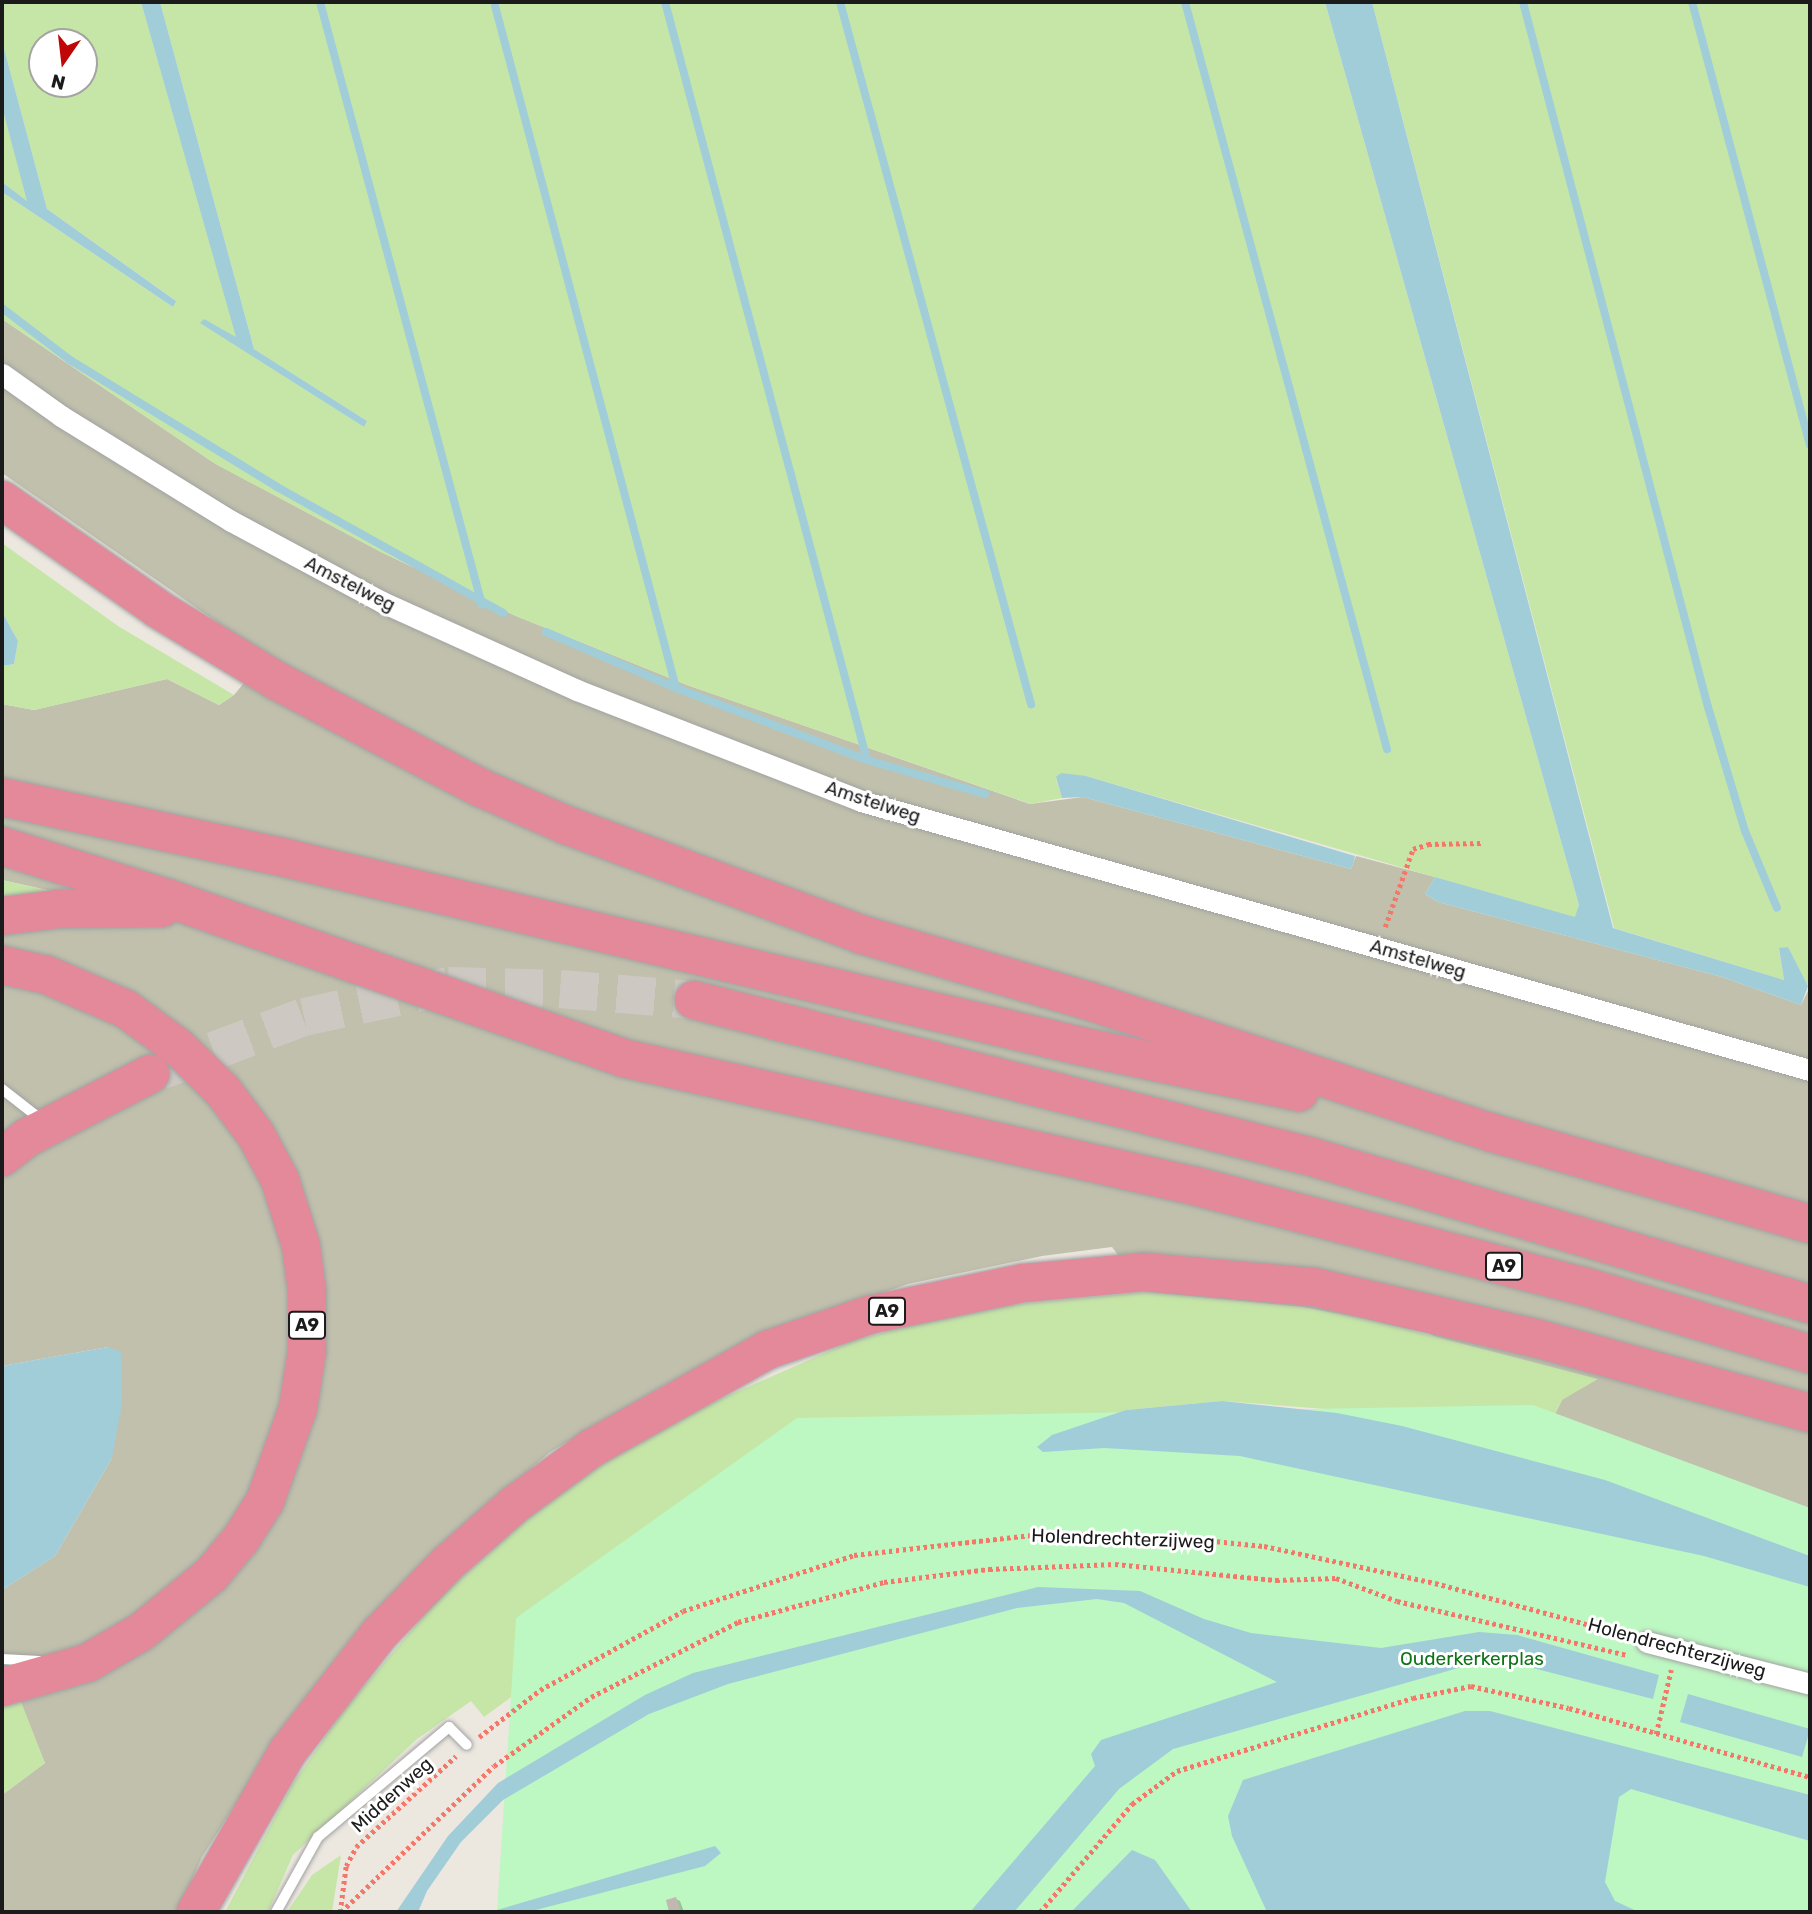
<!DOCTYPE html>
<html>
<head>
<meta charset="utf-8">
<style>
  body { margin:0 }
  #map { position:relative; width:1812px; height:1914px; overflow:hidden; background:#ece8e0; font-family:Rubik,sans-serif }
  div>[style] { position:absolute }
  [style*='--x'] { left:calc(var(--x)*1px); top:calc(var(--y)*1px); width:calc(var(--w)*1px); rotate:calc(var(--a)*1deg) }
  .construction>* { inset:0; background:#c0c0ac }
  .grass>* { inset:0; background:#c6e6a7 }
  .park>* { inset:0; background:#bdf7c2 }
  .water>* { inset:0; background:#a1cdd9; transform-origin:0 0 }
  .shadow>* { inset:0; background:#0003 }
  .stream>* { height:8px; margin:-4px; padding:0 4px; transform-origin:4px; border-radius:4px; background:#a1cdd9 }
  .building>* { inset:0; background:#c1b8b0 }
  .highway-tunnel>* { height:38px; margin-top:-19px; transform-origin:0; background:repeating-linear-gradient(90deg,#cdc9c2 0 38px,transparent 0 57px) }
  .path>* { height:4.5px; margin-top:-2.25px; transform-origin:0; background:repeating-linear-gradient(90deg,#f57769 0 3.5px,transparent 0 7px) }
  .roads { filter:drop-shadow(0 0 2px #a2a2a2) drop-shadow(0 0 2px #a2a2a2) }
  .lane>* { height:10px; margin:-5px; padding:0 5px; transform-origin:5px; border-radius:5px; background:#fff }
  .street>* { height:21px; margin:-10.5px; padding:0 10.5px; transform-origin:10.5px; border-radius:10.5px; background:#fff }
  .highway>* { height:38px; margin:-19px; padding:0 19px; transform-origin:19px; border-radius:19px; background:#e3899a }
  span { translate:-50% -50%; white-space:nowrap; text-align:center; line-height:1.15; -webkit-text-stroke:6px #fff; paint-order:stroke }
  .shield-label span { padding:2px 5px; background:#fff; border:2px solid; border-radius:5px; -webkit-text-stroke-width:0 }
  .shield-label { font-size:18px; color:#1b1b1b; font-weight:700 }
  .street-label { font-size:19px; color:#1b1b1b }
  .park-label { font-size:19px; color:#0e7417 }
  .frame { position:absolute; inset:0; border:4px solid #1b1b1b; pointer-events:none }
  .north { position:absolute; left:28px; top:28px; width:70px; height:70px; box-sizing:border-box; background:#fff; border:2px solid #a4a4a4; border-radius:50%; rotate:194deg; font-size:19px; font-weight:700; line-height:28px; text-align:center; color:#1b1b1b }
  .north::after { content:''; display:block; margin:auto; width:24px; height:32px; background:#c00606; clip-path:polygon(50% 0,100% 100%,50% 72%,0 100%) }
</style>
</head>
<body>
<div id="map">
  <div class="construction">
    <div style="clip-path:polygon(2px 319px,214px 463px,381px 552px,516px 616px,687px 685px,1030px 804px,1083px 797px,1351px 869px,1356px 856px,1435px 877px,1425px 894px,1438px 902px,1722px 977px,1801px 1005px,1810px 987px,1810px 1556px,1549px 1426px,1562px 1400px,1428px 1333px,1301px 1307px,1146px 1292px,1112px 1247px,1042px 1256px,908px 1284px,778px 1329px,665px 1385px,550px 1452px,425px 1560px,249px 1783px,202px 1857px,178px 1912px,2px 1912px,2px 1795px,45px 1763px,2px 1678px,2px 1590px,55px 1556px,112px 1458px,108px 1347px,2px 1366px,2px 911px,74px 896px,2px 880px,2px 704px,34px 710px,167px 679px,219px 705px,234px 695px,266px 656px,2px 473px)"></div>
  </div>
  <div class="grass">
    <div style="clip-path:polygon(evenodd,2px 2px,141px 2px,237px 338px,204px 320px,201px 323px,364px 427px,367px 421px,254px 349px,160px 2px,1325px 2px,1579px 905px,1576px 918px,1086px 776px,1056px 778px,1062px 798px,1031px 804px,687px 685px,516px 616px,381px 552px,214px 463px,2px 319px,2px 192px,173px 307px,175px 300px,47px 209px,2px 41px,2px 2px,42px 42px,84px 42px,84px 84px,42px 84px,42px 42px)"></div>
    <div style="clip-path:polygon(1372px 2px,1810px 2px,1810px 987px,1798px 974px,1788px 947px,1779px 949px,1784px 980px,1614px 928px)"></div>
    <div style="clip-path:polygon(2px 107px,28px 202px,2px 182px)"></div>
    <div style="clip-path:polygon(2px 543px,118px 626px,234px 695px,219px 705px,167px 679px,34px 710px,2px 704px,2px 666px,14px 664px,18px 641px,2px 612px)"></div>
    <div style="clip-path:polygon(2px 880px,77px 897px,2px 911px)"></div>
    <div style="clip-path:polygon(1146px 1292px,1301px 1307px,1368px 1319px,1598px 1379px,1562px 1400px,1549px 1426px,1222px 1401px,1126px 1410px,609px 1626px,484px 1717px,471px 1701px,417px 1739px,293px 1855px,268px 1912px,225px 1912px,292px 1785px,344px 1710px,440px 1597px,531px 1515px,619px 1452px,716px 1401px,852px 1341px,977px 1308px)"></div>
    <div style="clip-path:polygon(18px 1694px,45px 1763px,2px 1795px,2px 1698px)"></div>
    <div style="clip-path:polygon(341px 1855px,332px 1912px,287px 1912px,312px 1875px)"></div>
  </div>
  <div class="park">
    <div style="clip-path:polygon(1533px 1405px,1810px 1508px,1810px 1912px,497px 1912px,516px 1618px,797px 1418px)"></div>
  </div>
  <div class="water">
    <div style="clip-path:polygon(141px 2px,160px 2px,254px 349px,367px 421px,364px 427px,200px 323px,204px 319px,236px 337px)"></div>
    <div style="clip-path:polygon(1325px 2px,1372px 2px,1613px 928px,1784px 980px,1779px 948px,1788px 947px,1808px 986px,1801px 1005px,1722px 977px,1438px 902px,1425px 894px,1435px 877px,1575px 917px,1579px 905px)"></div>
    <div style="clip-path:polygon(2px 41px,47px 209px,176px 301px,173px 307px,2px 192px,2px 182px,27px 201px,2px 107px)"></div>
    <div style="clip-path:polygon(2px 612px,18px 641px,14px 664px,2px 666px)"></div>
    <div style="clip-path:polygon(1061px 773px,1086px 776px,1355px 856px,1354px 861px,1351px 869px,1083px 797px,1062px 798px,1056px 777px)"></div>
    <div style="clip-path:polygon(108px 1347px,121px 1352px,122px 1403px,112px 1458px,55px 1556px,2px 1590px,2px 1366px)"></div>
    <div style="clip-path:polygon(1222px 1401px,1337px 1413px,1402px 1426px,1605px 1480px,1810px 1556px,1810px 1587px,1704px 1556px,1240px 1456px,1104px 1448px,1043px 1452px,1037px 1447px,1052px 1435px,1126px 1410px)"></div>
    <div style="clip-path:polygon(1038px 1587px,1140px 1591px,1204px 1619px,1251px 1633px,1381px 1648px,1479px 1632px,1517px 1635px,1659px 1675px,1653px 1699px,1513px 1663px,1476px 1663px,1173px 1749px,1119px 1789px,1014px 1912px,970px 1912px,1095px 1766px,1091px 1754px,1101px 1740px,1277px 1682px,1124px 1603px,1097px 1599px,1017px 1608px,728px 1684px,649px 1714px,503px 1800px,461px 1842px,427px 1891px,418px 1912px,396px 1912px,448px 1836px,498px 1783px,645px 1695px,693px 1673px)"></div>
    <div style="left:1688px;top:1694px;width:127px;height:29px;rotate:16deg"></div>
    <div style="clip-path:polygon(1465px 1711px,1490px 1711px,1810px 1795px,1810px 1841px,1631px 1789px,1619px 1797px,1605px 1882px,1615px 1901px,1639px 1912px,1267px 1912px,1232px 1836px,1228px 1816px,1243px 1780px)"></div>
    <div style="clip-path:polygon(715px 1846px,721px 1853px,705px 1866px,528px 1912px,490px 1912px)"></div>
    <div style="clip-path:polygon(1132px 1850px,1155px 1860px,1192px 1912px,1071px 1912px)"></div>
  </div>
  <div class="shadow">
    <div style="clip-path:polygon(676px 1899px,680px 1901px,684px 1912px,671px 1912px,668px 1901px)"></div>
  </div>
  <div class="stream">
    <div style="--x:320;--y:2;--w:624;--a:74.96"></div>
    <div style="--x:494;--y:2;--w:710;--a:75.14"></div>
    <div style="--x:665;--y:2;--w:784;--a:75.08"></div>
    <div style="--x:840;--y:2;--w:728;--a:74.78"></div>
    <div style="--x:1185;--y:2;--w:774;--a:74.87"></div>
    <div style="--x:1523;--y:2;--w:729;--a:75.3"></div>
    <div style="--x:1708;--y:707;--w:129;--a:73.4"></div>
    <div style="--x:1745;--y:831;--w:83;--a:67.4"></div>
    <div style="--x:1692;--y:2;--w:458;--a:75.1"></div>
    <div style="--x:2;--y:308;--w:86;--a:37.4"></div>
    <div style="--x:70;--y:360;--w:243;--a:31.5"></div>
    <div style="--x:277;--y:487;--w:259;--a:29.1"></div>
    <div style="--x:546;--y:632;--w:142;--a:23.3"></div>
    <div style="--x:676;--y:688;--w:204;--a:20.7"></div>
    <div style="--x:867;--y:760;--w:123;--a:16.1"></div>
  </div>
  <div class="building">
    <div style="clip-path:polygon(676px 1897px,681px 1912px,669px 1912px,666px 1900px)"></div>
  </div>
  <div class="highway-tunnel">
    <div style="--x:160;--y:1071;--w:154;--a:-20.6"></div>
    <div style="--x:304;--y:1017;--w:147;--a:-12.1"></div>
    <div style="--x:448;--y:986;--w:112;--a:1.5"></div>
    <div style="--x:560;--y:989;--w:134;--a:4.7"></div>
  </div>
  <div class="path">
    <div style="--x:1385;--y:927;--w:83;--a:-70.3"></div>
    <div style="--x:1413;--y:849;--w:16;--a:-18"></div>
    <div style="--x:1428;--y:844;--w:55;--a:-1"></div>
    <div style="--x:1656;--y:1734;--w:66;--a:-76.8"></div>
    <div style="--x:479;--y:1737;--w:77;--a:-37.6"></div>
    <div style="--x:540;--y:1690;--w:163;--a:-28.9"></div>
    <div style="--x:683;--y:1611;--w:180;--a:-18.1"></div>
    <div style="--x:854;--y:1555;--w:198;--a:-6.4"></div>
    <div style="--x:1051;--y:1533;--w:124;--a:1.8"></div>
    <div style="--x:1175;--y:1537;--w:89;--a:5.8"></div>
    <div style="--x:1264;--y:1546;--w:175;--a:12.2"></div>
    <div style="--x:1435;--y:1583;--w:198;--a:15.2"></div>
    <div style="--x:340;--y:1912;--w:46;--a:-82.6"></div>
    <div style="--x:346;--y:1866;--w:21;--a:-62"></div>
    <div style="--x:356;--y:1847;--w:135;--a:-42.3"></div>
    <div style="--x:341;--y:1912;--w:211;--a:-43.7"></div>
    <div style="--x:494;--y:1766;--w:119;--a:-35.4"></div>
    <div style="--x:591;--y:1697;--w:165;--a:-27"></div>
    <div style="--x:738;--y:1622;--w:151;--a:-15.3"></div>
    <div style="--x:884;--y:1582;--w:106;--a:-7.1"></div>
    <div style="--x:989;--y:1569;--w:126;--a:-2.3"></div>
    <div style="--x:1115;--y:1564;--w:162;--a:5.7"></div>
    <div style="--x:1276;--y:1580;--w:60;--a:-1.9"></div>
    <div style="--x:1336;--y:1578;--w:65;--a:20.7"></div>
    <div style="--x:1397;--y:1601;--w:237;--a:13.2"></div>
    <div style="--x:1040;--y:1912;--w:142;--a:-49.6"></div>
    <div style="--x:1132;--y:1804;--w:56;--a:-36.3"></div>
    <div style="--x:1177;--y:1771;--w:247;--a:-17.2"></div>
    <div style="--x:1413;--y:1698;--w:59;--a:-11.7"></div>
    <div style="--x:1471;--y:1686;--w:100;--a:12.7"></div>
    <div style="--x:1569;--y:1708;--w:251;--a:16"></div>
  </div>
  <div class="roads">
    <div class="lane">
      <div style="--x:2;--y:1089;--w:52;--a:38"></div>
      <div style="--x:2;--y:1659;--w:37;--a:3"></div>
      <div style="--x:276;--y:1912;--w:86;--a:-60.8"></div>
      <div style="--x:318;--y:1837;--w:171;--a:-40"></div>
      <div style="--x:449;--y:1727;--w:25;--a:45"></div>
    </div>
    <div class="street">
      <div style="--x:2;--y:374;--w:72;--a:35.4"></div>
      <div style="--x:61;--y:416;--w:200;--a:31.7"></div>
      <div style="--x:231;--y:521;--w:171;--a:28.2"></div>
      <div style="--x:382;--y:602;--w:214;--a:24.3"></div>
      <div style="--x:577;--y:690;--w:305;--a:21.3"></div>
      <div style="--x:861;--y:801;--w:986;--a:15.83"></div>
      <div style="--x:1647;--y:1642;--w:168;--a:14.4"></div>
    </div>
    <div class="highway">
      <div style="--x:2;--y:500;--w:190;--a:34.9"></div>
      <div style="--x:158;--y:609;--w:139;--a:31.2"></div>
      <div style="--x:277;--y:681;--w:228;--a:27.7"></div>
      <div style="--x:479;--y:787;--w:95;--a:23.6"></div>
      <div style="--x:566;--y:825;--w:314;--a:20.3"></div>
      <div style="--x:860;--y:934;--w:239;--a:16.3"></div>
      <div style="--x:1089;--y:1001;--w:425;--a:18.1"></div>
      <div style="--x:1493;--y:1133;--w:330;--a:16"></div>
      <div style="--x:2;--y:797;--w:295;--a:12.1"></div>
      <div style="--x:290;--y:859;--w:812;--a:13.32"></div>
      <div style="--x:1080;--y:1046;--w:224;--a:11.9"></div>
      <div style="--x:2;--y:846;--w:173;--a:17.5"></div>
      <div style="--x:167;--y:898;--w:483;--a:19.3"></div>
      <div style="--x:623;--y:1058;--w:586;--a:12.61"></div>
      <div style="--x:1195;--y:1186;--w:401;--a:14.5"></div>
      <div style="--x:1583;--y:1286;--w:237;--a:16.7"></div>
      <div style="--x:2;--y:916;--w:56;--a:-7.1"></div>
      <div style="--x:58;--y:909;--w:104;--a:-0.6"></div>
      <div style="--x:2;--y:965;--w:46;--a:12.5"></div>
      <div style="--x:47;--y:975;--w:86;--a:23.3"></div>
      <div style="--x:126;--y:1009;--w:64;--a:36.2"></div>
      <div style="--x:178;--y:1047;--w:63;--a:44.4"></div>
      <div style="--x:223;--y:1091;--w:55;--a:53.1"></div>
      <div style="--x:256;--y:1135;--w:51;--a:61.9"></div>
      <div style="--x:280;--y:1180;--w:69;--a:72.3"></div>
      <div style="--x:301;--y:1246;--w:45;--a:82.4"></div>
      <div style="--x:307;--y:1291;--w:60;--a:90"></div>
      <div style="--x:307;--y:1351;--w:58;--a:99"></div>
      <div style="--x:298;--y:1408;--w:99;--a:109.5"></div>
      <div style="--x:265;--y:1501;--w:45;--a:122.3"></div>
      <div style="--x:241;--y:1539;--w:47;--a:129.8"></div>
      <div style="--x:211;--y:1575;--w:90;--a:140.8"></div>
      <div style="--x:141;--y:1632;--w:62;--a:150.1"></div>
      <div style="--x:87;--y:1663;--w:88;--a:164.2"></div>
      <div style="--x:694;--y:1000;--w:638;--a:14.25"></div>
      <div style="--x:1312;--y:1157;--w:519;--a:16.45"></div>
      <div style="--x:2;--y:1157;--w:31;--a:-38"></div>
      <div style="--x:26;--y:1138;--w:140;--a:-27.3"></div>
      <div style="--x:196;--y:1912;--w:185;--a:-60.3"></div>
      <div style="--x:288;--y:1751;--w:148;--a:-52.1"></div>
      <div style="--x:379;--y:1634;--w:98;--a:-45.8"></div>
      <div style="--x:447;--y:1564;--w:89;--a:-41.4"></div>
      <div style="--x:514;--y:1505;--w:97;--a:-36.2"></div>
      <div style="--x:592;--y:1448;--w:201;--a:-29.2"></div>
      <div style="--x:767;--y:1350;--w:108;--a:-18.9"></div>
      <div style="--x:869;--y:1315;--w:158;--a:-11.7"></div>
      <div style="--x:1024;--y:1283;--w:121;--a:-5.2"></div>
      <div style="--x:1145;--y:1272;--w:170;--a:5.1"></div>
      <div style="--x:1314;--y:1287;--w:231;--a:13"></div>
      <div style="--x:1539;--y:1339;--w:281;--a:15.3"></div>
    </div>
  </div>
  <div class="shield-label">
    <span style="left:1504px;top:1266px">A9</span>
    <span style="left:887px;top:1311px">A9</span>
    <span style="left:307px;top:1325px">A9</span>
  </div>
  <div class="street-label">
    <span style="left:350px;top:584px;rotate:27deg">Amstelweg</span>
    <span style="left:873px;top:802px;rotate:18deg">Amstelweg</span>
    <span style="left:1418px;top:959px;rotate:16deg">Amstelweg</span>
    <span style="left:1123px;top:1539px;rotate:2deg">Holendrechterzijweg</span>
    <span style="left:1677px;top:1648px;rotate:15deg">Holendrechterzijweg</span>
    <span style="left:392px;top:1795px;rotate:-42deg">Middenweg</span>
  </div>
  <div class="park-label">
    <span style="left:1472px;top:1659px">Ouderkerkerplas</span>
  </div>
  <div class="frame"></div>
  <div class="north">N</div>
</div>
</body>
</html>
